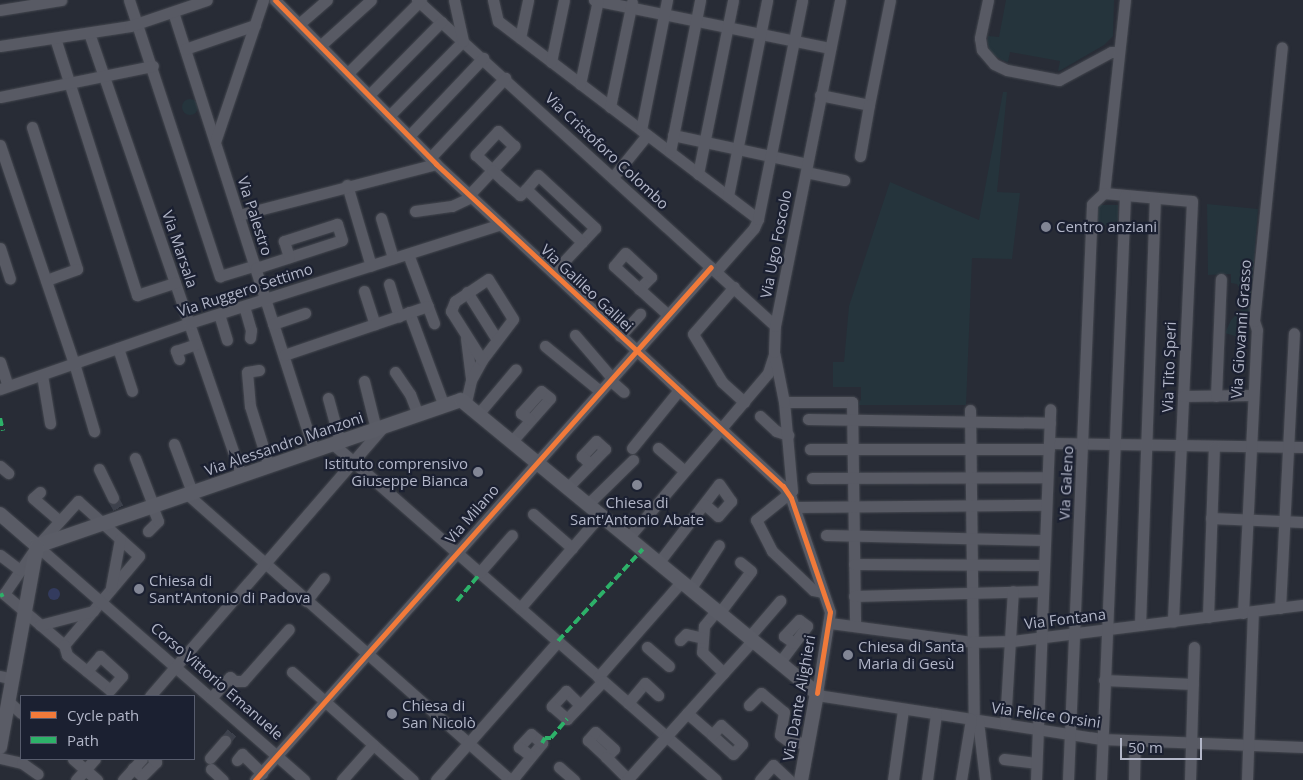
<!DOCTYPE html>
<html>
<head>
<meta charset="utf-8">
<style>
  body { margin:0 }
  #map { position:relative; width:1303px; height:780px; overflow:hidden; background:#282c36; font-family:"Open Sans",sans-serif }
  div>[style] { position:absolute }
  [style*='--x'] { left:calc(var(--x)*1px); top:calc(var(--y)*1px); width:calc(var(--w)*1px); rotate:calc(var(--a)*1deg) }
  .green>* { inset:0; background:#25343c; transform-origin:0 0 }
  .round { border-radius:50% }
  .water>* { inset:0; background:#333b5e }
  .minor-tunnel>* { height:11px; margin-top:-5.5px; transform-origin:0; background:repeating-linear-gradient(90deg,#3d414c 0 11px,transparent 0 16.5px) }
  .roads { filter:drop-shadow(0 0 1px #44474f) drop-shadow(0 0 1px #44474f) }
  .minor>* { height:11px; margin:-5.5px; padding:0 5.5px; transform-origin:5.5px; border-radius:5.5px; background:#585a64 }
  .major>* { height:14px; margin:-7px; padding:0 7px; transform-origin:7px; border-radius:7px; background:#5a5c66 }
  .quiet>* { height:4px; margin-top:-2px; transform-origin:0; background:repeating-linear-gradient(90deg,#2db169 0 8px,transparent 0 12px) }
  .cycleway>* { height:5px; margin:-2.5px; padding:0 2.5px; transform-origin:2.5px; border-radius:2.5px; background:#f17a3a }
  .dots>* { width:14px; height:14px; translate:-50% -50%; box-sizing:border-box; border:2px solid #1b2031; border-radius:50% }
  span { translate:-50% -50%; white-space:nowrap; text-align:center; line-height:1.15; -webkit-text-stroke:4.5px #1b2031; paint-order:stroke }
  .street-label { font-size:15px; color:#b2b6c8 }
  .poi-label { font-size:15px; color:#b2b6c8 }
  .left { translate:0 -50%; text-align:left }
  .right { translate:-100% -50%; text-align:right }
  .legend { position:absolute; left:20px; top:695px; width:175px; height:65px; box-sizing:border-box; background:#1b2031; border:1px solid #575c6d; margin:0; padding:6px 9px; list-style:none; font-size:15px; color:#b2b6c8 }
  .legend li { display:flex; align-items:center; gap:10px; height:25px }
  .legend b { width:25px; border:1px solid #575c6d }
  .scale { position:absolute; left:1120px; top:738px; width:82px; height:22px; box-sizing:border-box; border:2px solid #b2b6c8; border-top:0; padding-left:6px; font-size:15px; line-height:18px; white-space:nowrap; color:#b2b6c8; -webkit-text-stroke:4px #1b2031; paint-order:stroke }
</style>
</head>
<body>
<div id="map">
  <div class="green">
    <div style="clip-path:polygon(1006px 0,1114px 0,1113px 36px,1104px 45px,1061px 70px,1058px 71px,1060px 61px,1010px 52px,1008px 62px,1002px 60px,990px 53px,987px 41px,988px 36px,999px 37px)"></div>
    <div style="clip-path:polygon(1003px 92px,1007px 92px,997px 192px,1020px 193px,1012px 259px,972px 258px,966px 405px,858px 405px,861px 399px,861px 387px,833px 387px,833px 362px,844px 362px,849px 306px,890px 182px,979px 220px)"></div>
    <div class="round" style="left:182px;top:99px;width:16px;height:16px"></div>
    <div style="clip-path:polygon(1207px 204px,1258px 209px,1248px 340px,1225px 333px,1231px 320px,1243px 308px,1245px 299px,1237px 284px,1231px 283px,1231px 274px,1208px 275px)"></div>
    <div style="left:1098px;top:205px;width:20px;height:20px"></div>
  </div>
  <div class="water">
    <div class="round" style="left:48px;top:588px;width:12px;height:12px"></div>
  </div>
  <div class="minor-tunnel">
    <div style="--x:113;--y:498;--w:13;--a:61"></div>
    <div style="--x:225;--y:741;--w:14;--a:-51"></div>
  </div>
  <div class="roads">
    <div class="minor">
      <div style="--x:129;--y:0;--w:291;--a:71.8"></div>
      <div style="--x:220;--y:276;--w:37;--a:-17"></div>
      <div style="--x:275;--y:0;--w:230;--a:45.5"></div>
      <div style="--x:436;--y:164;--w:473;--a:42.9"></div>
      <div style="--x:783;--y:486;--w:14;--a:56"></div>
      <div style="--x:791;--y:498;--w:120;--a:71.1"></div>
      <div style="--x:830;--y:612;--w:82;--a:99.1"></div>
      <div style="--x:417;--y:0;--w:484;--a:42.3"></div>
      <div style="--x:493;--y:0;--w:22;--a:77"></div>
      <div style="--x:498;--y:21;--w:327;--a:37.3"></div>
      <div style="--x:594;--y:0;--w:241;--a:11.5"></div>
      <div style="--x:988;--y:0;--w:39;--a:102"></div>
      <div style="--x:980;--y:38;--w:12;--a:81"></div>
      <div style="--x:982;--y:50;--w:18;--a:49"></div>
      <div style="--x:994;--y:64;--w:14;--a:25"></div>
      <div style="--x:1007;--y:70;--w:53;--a:10.9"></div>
      <div style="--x:1059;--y:80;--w:59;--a:-28.3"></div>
      <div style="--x:1111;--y:52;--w:7;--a:0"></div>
      <div style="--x:0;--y:10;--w:62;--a:-9.3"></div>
      <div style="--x:173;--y:12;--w:461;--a:72.2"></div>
      <div style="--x:299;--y:24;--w:37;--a:-41"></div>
      <div style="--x:89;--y:33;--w:467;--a:71"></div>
      <div style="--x:55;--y:38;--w:270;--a:72.3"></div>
      <div style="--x:137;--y:295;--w:40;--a:-18"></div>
      <div style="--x:520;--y:38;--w:39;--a:-78"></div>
      <div style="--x:321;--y:45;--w:67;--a:-42"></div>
      <div style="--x:0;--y:46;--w:132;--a:-8.7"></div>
      <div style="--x:130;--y:26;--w:81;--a:-18.7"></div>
      <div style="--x:185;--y:49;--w:74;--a:-18.9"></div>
      <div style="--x:551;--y:62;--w:63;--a:-78.2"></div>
      <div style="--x:348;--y:73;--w:103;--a:-45"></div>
      <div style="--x:580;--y:84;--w:86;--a:-77.9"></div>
      <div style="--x:369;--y:95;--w:103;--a:-45.4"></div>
      <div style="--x:820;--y:95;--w:50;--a:11.5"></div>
      <div style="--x:869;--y:105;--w:107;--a:-78.7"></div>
      <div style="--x:0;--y:97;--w:156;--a:-11.5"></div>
      <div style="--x:610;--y:107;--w:107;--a:-78.2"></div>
      <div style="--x:389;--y:116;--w:105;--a:-45.4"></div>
      <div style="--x:463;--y:41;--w:42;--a:-102.4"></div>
      <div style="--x:32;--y:127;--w:149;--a:72.4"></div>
      <div style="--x:77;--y:269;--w:33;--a:160"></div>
      <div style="--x:641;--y:130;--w:133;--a:-78.7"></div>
      <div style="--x:673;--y:135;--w:137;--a:12.2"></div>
      <div style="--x:409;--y:136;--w:108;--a:-46.5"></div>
      <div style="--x:215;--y:142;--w:150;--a:-71.3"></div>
      <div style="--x:0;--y:145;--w:230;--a:71.3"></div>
      <div style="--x:74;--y:363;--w:71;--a:73.6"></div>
      <div style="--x:670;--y:152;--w:155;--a:-78.8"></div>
      <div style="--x:860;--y:156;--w:52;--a:-80"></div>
      <div style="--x:430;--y:158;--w:110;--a:-46.8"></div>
      <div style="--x:806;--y:172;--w:39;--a:12"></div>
      <div style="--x:698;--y:174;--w:177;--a:-78.6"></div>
      <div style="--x:613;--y:177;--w:54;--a:-51"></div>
      <div style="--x:347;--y:185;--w:84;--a:73.5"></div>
      <div style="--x:526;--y:189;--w:18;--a:-49"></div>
      <div style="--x:538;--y:175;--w:78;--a:42.9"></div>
      <div style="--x:595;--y:228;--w:19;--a:133"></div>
      <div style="--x:1104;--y:193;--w:88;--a:5.2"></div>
      <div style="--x:1192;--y:201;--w:421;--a:92.6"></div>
      <div style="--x:1104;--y:193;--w:194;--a:-83.8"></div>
      <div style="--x:469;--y:195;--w:34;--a:-47"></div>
      <div style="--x:492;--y:170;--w:33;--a:-47"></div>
      <div style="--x:514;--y:146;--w:22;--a:-137"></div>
      <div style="--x:498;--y:131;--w:33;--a:133"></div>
      <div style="--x:476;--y:155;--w:22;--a:43"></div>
      <div style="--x:492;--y:170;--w:16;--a:43"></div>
      <div style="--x:504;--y:181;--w:21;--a:41"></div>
      <div style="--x:520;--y:195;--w:8;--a:-45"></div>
      <div style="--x:526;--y:189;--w:77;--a:43.4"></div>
      <div style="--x:582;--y:242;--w:42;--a:133.1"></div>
      <div style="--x:728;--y:196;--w:200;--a:-78.7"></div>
      <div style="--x:415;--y:211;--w:37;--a:-8"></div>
      <div style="--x:452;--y:206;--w:21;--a:-25"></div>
      <div style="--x:239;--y:215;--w:203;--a:-14.5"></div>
      <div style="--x:381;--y:218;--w:42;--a:73.3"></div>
      <div style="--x:0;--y:248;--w:32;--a:72"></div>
      <div style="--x:408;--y:254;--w:74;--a:69.4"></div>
      <div style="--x:256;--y:268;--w:90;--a:-18"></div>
      <div style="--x:342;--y:240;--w:17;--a:-107"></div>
      <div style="--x:337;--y:224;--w:56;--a:162.2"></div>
      <div style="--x:284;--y:241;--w:17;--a:73"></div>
      <div style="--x:716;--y:271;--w:57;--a:-48.5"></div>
      <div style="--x:754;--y:228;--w:10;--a:-66"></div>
      <div style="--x:758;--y:219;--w:223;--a:-78.6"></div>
      <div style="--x:389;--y:284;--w:34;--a:73"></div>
      <div style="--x:734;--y:287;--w:62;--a:131.1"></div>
      <div style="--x:693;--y:334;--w:56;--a:58.9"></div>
      <div style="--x:722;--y:382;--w:30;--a:42"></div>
      <div style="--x:639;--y:289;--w:17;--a:-45"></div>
      <div style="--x:651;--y:277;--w:35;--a:-137"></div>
      <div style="--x:625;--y:253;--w:17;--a:130"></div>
      <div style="--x:614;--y:266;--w:73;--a:42.2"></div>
      <div style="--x:364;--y:291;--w:35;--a:72"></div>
      <div style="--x:467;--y:292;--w:54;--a:57.8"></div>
      <div style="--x:244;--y:306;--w:25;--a:74"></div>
      <div style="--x:251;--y:330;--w:8;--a:97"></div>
      <div style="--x:409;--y:312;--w:100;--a:69.6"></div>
      <div style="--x:219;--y:314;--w:27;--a:73"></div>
      <div style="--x:273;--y:324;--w:34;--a:-19"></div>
      <div style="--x:575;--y:335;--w:57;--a:49.3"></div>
      <div style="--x:620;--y:336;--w:30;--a:-48"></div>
      <div style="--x:466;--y:338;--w:40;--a:82.9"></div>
      <div style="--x:545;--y:346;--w:71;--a:39.3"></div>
      <div style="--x:118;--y:348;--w:45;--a:72"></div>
      <div style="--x:284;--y:355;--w:152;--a:-18.8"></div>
      <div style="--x:179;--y:359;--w:9;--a:-111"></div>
      <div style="--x:176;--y:351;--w:21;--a:-19"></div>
      <div style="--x:0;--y:362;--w:25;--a:72"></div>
      <div style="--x:259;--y:370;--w:12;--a:171"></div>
      <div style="--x:247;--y:372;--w:34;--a:85"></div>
      <div style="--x:250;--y:406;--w:63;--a:72.4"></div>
      <div style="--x:395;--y:372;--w:27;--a:56"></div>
      <div style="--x:410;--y:394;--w:22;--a:69"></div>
      <div style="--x:42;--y:375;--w:49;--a:80.5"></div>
      <div style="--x:610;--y:380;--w:18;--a:41"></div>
      <div style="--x:364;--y:381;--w:49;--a:76"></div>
      <div style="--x:0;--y:389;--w:200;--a:-19.2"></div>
      <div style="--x:189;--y:323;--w:327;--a:-17.6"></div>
      <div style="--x:1183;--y:396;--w:69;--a:-0.8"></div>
      <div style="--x:1216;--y:396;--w:117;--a:-87.6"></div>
      <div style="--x:328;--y:398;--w:46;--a:74.7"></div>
      <div style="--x:466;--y:402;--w:23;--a:-77"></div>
      <div style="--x:471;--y:380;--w:23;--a:-61"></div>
      <div style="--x:482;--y:360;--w:51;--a:-52.9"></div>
      <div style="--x:513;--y:319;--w:47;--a:-122"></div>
      <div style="--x:488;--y:279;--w:40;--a:146"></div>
      <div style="--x:455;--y:301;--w:11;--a:112"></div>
      <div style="--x:451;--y:311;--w:58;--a:57.7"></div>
      <div style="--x:784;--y:402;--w:68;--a:0"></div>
      <div style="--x:852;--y:402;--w:224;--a:89.2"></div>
      <div style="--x:970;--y:410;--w:310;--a:89.3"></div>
      <div style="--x:479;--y:413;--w:57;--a:-49.9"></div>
      <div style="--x:760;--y:416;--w:22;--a:43"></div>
      <div style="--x:776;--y:431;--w:13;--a:18"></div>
      <div style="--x:808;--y:419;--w:242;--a:0.9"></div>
      <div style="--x:512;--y:441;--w:57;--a:-48.5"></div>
      <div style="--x:550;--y:398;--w:11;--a:-142"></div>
      <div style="--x:541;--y:391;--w:30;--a:132"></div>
      <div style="--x:521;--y:413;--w:11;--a:38"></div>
      <div style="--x:1049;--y:443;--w:254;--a:0.9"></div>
      <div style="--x:174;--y:444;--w:51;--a:69.4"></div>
      <div style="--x:333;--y:444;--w:509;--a:41.26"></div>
      <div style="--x:632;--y:448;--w:75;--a:-51"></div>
      <div style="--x:658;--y:448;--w:33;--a:41"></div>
      <div style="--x:810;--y:449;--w:239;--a:0"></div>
      <div style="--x:135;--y:458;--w:50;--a:69"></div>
      <div style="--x:0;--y:466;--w:11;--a:41"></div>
      <div style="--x:99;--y:469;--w:32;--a:64"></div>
      <div style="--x:812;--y:478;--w:235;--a:-0.2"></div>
      <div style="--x:568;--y:487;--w:53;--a:-45.8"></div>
      <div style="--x:605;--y:449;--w:12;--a:-138"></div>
      <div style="--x:596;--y:441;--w:21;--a:133"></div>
      <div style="--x:582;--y:456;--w:10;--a:45"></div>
      <div style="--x:40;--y:492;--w:9;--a:139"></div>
      <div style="--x:33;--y:498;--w:35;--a:41"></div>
      <div style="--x:187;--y:494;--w:431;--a:41.5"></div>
      <div style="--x:78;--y:501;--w:82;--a:42"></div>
      <div style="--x:139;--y:556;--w:116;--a:130.1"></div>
      <div style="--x:64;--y:645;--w:79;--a:-139.6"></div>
      <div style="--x:4;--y:594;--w:58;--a:-55.5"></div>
      <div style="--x:37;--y:546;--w:61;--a:-47.7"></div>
      <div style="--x:588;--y:504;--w:63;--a:-44.4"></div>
      <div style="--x:794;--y:507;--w:252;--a:-0.5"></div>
      <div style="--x:533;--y:514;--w:52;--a:41.1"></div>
      <div style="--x:1211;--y:518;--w:92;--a:2.5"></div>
      <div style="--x:148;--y:531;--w:14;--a:-45"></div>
      <div style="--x:158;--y:521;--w:16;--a:-112"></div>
      <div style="--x:826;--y:535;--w:219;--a:1.3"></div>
      <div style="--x:629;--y:537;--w:215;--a:-49.7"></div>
      <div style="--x:768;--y:373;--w:20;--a:-72"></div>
      <div style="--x:37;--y:546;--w:355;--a:41.2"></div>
      <div style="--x:0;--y:555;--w:25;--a:37"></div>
      <div style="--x:659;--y:562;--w:98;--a:-52.4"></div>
      <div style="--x:719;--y:484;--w:21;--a:55"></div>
      <div style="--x:731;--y:501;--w:20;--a:131"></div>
      <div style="--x:718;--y:516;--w:18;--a:-139"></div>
      <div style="--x:854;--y:564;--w:190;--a:0.3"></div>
      <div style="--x:479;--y:573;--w:50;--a:-49"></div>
      <div style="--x:111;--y:587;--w:49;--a:-79.4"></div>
      <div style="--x:691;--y:588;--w:51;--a:-56.9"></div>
      <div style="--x:823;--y:592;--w:10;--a:-169"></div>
      <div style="--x:813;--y:590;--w:57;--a:-136.4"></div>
      <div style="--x:772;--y:551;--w:35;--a:-117"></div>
      <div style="--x:756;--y:520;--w:46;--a:-38.9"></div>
      <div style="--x:792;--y:491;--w:89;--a:-95.1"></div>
      <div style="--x:784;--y:402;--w:51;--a:-101.3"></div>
      <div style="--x:774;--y:352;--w:26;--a:-88"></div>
      <div style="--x:775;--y:326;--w:332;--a:-78.7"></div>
      <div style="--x:854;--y:596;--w:189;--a:-1.5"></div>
      <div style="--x:306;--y:601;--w:29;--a:-52"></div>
      <div style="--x:520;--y:608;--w:124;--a:-49.2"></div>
      <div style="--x:1280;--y:608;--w:275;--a:-87.1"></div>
      <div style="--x:717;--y:610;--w:21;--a:129"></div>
      <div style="--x:704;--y:626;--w:26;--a:94"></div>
      <div style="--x:702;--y:652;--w:30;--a:44"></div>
      <div style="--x:720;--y:612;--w:51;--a:-52.9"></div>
      <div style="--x:751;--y:571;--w:14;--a:-141"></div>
      <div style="--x:1243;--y:613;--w:283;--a:-87.2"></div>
      <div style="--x:1257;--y:330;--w:9;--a:-108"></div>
      <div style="--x:1254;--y:321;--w:275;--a:-84.2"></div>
      <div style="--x:1208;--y:617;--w:170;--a:-88"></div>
      <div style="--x:830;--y:623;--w:143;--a:7.6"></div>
      <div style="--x:972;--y:642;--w:40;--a:-1.4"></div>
      <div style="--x:1012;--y:641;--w:293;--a:-7.1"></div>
      <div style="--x:40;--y:625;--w:55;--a:-14.8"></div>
      <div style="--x:1140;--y:625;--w:427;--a:-88"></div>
      <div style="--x:749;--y:637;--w:48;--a:-49.3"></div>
      <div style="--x:680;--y:640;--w:8;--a:-45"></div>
      <div style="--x:686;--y:634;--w:17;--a:13"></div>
      <div style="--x:64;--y:645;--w:10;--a:73"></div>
      <div style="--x:67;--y:655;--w:55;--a:39.1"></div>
      <div style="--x:110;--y:690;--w:18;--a:-49"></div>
      <div style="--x:122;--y:676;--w:30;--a:-138"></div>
      <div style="--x:100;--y:656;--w:20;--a:131"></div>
      <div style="--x:647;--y:647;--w:29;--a:41"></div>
      <div style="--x:780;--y:662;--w:45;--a:-53.1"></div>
      <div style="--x:807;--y:626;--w:10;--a:-143"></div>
      <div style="--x:799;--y:620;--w:22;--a:133"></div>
      <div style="--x:784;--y:636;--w:12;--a:35"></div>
      <div style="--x:292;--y:672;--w:162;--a:41.8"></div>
      <div style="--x:0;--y:676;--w:13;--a:13"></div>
      <div style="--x:598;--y:677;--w:128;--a:-48.8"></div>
      <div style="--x:1104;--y:680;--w:89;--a:2.6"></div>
      <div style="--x:817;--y:695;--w:288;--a:8.8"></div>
      <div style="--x:1102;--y:739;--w:201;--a:2.3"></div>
      <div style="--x:150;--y:696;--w:356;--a:-49.1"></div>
      <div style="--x:211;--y:698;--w:28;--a:-48"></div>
      <div style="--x:230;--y:677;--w:6;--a:45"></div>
      <div style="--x:234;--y:681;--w:9;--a:0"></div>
      <div style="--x:243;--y:681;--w:69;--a:-48.5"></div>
      <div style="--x:8;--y:701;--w:18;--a:43"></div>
      <div style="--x:628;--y:703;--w:26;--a:-50"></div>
      <div style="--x:645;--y:683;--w:18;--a:43"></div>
      <div style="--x:580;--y:705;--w:20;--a:-135"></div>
      <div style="--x:566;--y:691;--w:21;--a:133"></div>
      <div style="--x:552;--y:706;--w:20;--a:41"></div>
      <div style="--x:567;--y:719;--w:52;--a:-46.5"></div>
      <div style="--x:749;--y:705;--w:17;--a:-45"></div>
      <div style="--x:761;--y:693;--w:30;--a:40"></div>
      <div style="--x:784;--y:712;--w:23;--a:100"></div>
      <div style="--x:780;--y:735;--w:9;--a:36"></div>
      <div style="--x:787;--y:740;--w:21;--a:11"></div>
      <div style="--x:687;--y:713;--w:33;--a:41"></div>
      <div style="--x:712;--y:735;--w:28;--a:42"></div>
      <div style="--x:733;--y:754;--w:13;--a:-48"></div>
      <div style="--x:742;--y:744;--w:28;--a:-138"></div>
      <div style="--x:721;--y:725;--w:13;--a:132"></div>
      <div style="--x:978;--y:721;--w:59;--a:83.2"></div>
      <div style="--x:1005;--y:724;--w:133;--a:-86.6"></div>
      <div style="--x:606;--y:757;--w:11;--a:-45"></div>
      <div style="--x:614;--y:749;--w:25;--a:-138"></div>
      <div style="--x:595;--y:732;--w:11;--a:131"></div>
      <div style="--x:588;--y:740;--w:25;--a:43"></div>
      <div style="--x:606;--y:757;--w:31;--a:45"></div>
      <div style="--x:0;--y:758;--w:23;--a:13"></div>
      <div style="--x:22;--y:763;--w:19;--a:35"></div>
      <div style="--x:210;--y:758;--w:23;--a:-49"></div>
      <div style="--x:73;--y:759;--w:32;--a:41"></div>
      <div style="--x:1004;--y:759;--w:32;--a:7"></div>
      <div style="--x:237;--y:760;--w:8;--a:-50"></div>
      <div style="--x:242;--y:754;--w:28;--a:44"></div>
      <div style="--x:559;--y:767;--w:20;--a:41"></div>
      <div style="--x:133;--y:768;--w:12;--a:42"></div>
      <div style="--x:142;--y:776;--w:20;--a:-45"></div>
      <div style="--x:156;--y:762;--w:4;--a:-135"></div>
      <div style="--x:211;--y:769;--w:16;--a:43"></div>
      <div style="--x:76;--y:780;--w:28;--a:-48"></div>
      <div style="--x:123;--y:780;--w:28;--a:-48"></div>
      <div style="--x:255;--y:780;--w:686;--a:-48.37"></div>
      <div style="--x:342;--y:780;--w:47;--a:-48.5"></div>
      <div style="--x:436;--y:780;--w:185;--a:-48.7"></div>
      <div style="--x:512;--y:780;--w:48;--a:-51"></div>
      <div style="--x:542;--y:743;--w:14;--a:-141"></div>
      <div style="--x:531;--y:734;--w:18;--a:133"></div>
      <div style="--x:519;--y:747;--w:15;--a:37"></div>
      <div style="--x:627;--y:780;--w:188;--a:-48"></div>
      <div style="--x:760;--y:780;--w:20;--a:-49"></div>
      <div style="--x:773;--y:765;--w:22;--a:43"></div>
      <div style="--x:893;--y:780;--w:71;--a:-81.9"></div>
      <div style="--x:927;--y:780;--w:67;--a:-82.2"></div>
      <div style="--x:961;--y:780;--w:62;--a:-80.7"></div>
      <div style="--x:1036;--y:780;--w:371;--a:-87.8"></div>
      <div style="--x:1068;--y:780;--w:576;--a:-87.61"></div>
      <div style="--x:1092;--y:204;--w:16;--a:-43"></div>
      <div style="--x:1101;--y:780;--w:585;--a:-87.65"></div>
      <div style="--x:1134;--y:780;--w:39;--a:-89"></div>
      <div style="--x:1190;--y:780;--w:133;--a:-88.3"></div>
      <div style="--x:1247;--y:780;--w:168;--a:-88"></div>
    </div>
    <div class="major">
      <div style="--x:0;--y:514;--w:49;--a:40.9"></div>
      <div style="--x:37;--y:546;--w:448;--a:-19"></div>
      <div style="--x:461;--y:400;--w:461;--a:39.5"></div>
      <div style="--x:817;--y:693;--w:88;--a:100.4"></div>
      <div style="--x:0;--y:747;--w:204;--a:-79.6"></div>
    </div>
  </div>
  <div class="quiet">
    <div style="--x:0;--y:418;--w:13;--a:77"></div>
    <div style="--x:0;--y:596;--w:4;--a:-27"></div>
    <div style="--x:457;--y:601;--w:35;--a:-50"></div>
    <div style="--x:558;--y:641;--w:125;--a:-47.3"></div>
    <div style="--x:542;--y:743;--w:6;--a:-59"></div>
    <div style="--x:545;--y:738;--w:6;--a:0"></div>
    <div style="--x:551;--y:738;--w:25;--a:-50"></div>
  </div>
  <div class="cycleway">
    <div style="--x:275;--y:0;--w:230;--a:45.5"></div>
    <div style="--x:436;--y:164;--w:473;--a:42.9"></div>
    <div style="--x:783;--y:486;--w:14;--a:56"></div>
    <div style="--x:791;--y:498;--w:120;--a:71.1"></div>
    <div style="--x:830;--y:612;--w:82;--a:99.1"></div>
    <div style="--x:255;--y:780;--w:686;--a:-48.37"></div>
  </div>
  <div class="dots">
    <div style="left:1046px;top:227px;background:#828695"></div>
    <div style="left:478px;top:472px;background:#828695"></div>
    <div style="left:637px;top:485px;background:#828695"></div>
    <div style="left:139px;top:589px;background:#828695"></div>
    <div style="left:848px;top:655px;background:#828695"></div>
    <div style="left:392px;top:714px;background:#828695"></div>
  </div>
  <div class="street-label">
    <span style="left:607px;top:151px;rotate:43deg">Via Cristoforo Colombo</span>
    <span style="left:255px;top:216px;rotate:72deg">Via Palestro</span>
    <span style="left:776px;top:244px;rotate:-79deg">Via Ugo Foscolo</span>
    <span style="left:180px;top:249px;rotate:71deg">Via Marsala</span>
    <span style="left:587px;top:288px;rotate:43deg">Via Galileo Galilei</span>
    <span style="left:245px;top:290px;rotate:-18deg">Via Ruggero Settimo</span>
    <span style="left:1241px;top:329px;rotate:-86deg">Via Giovanni Grasso</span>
    <span style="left:1169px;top:367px;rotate:-88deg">Via Tito Speri</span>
    <span style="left:284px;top:444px;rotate:-19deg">Via Alessandro Manzoni</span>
    <span style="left:1066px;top:483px;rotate:-87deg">Via Galeno</span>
    <span style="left:472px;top:514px;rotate:-49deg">Via Milano</span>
    <span style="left:1065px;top:619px;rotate:-7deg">Via Fontana</span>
    <span style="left:217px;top:681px;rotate:41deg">Corso Vittorio Emanuele</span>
    <span style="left:799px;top:698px;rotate:-80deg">Via Dante Alighieri</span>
    <span style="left:1046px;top:715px;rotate:8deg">Via Felice Orsini</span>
  </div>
  <div class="poi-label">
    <span class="left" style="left:1056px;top:227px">Centro anziani</span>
    <span class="right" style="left:468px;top:472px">Istituto comprensivo<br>Giuseppe Bianca</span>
    <span style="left:637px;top:511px">Chiesa di<br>Sant'Antonio Abate</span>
    <span class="left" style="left:149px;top:589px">Chiesa di<br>Sant'Antonio di Padova</span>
    <span class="left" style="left:858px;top:655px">Chiesa di Santa<br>Maria di Gesù</span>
    <span class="left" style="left:402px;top:714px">Chiesa di<br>San Nicolò</span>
  </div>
  <ul class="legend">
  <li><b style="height:6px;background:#f17a3a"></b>Cycle path</li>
  <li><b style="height:6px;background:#2db169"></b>Path</li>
  </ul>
  <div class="scale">50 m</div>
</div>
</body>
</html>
